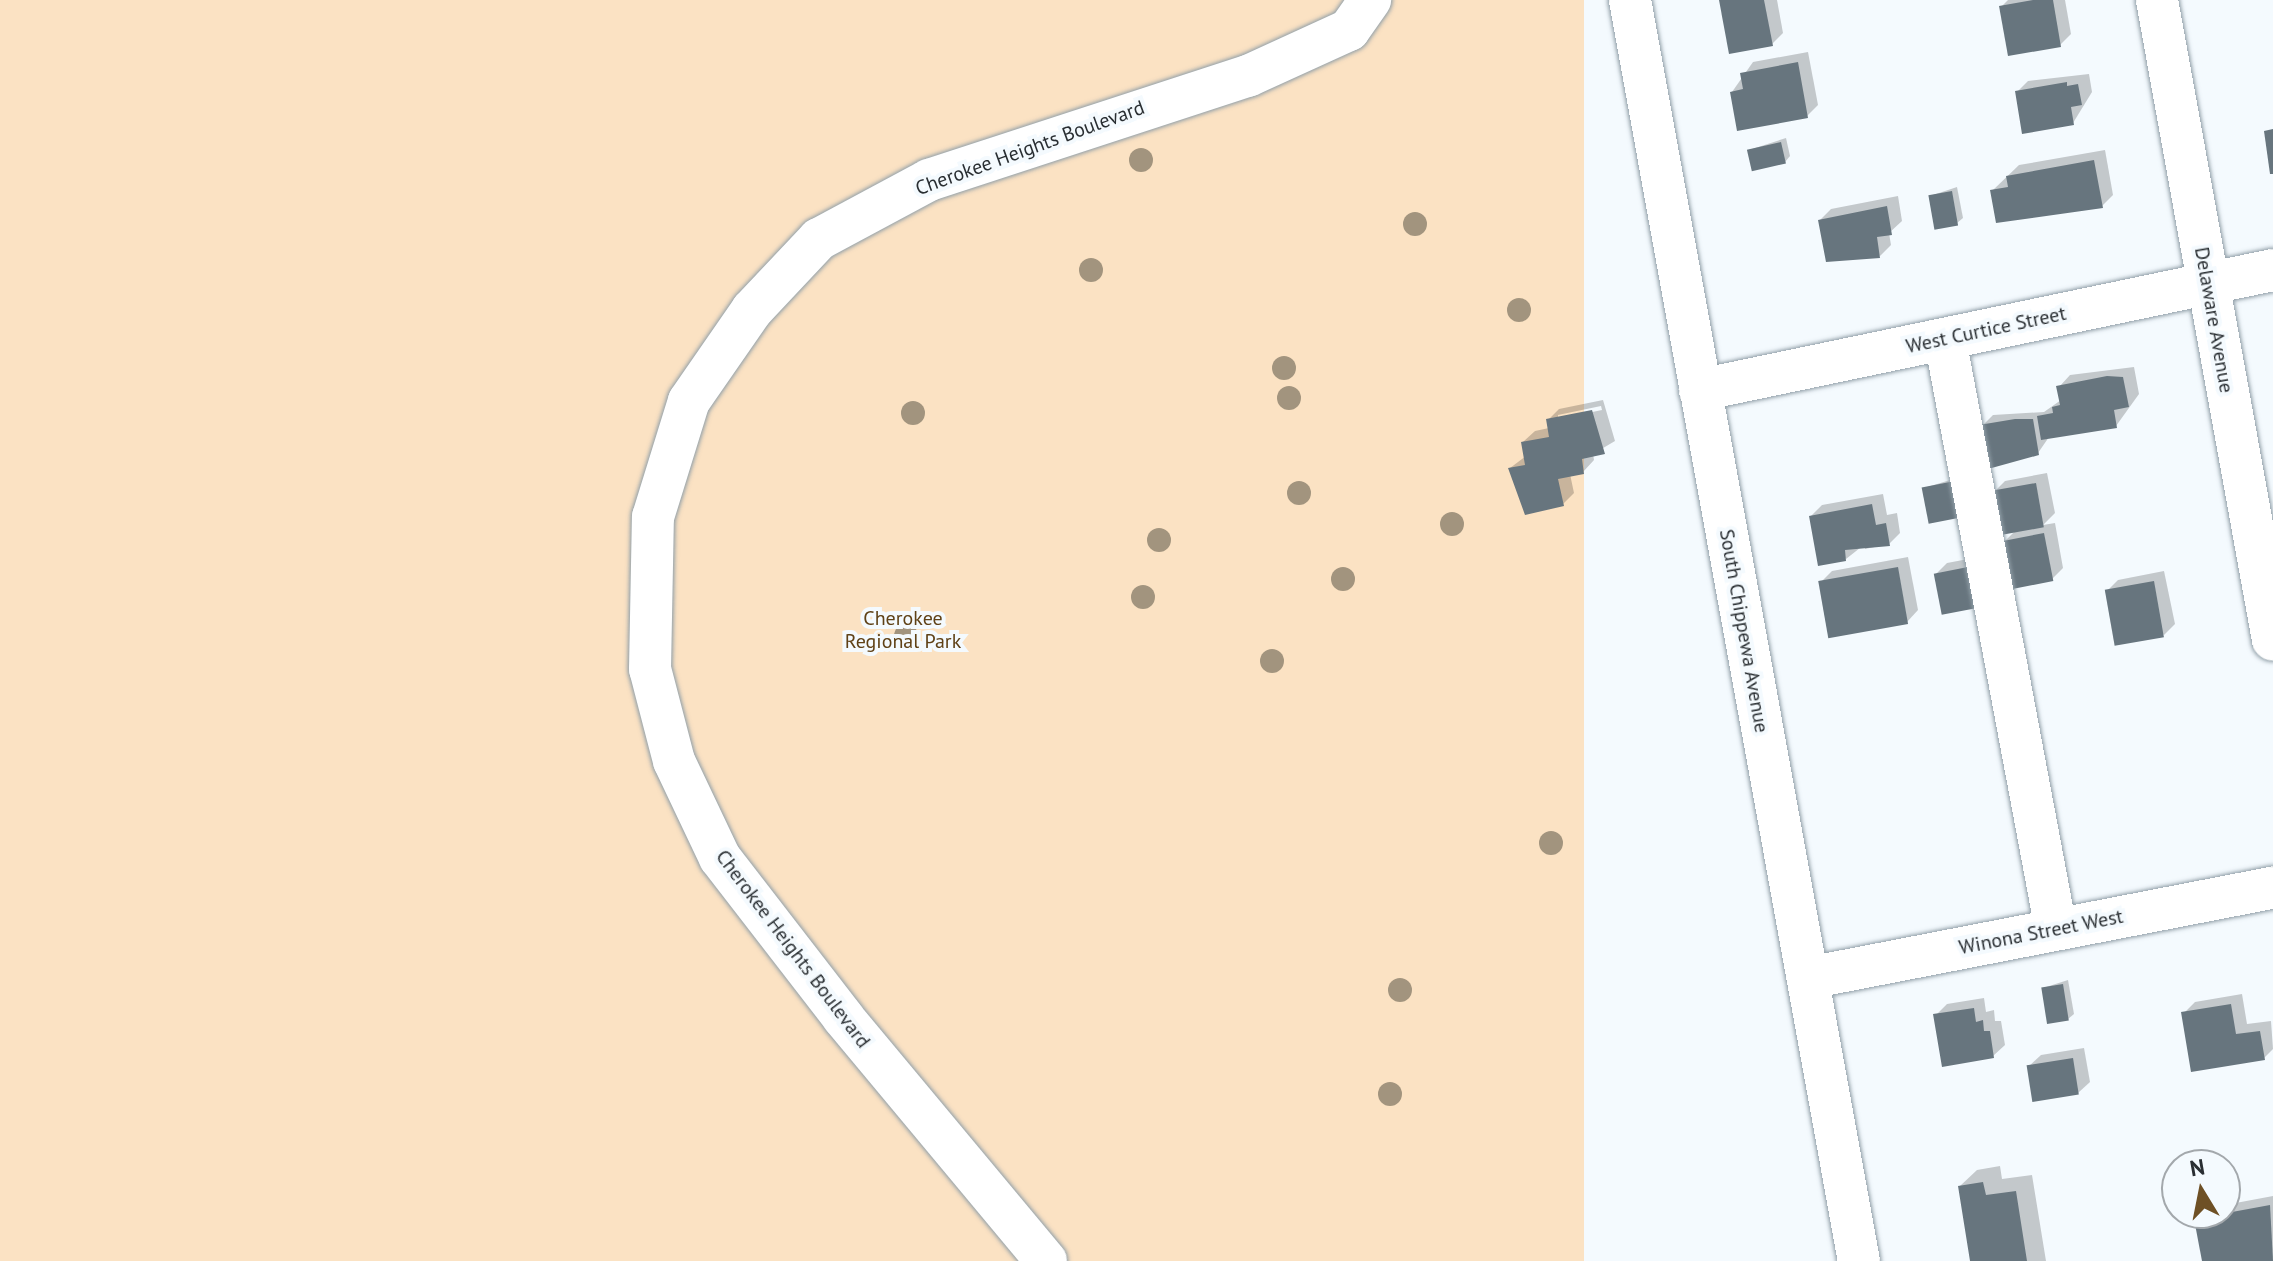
<!DOCTYPE html>
<html>
<head>
<meta charset="utf-8">
<style>
  body { margin:0 }
  #map { position:relative; width:2273px; height:1261px; overflow:hidden; background:#f4fafe; font-family:"PT Sans",sans-serif }
  div>[style] { position:absolute }
  [style*='--x'] { left:calc(var(--x)*1px); top:calc(var(--y)*1px); width:calc(var(--w)*1px); rotate:calc(var(--a)*1deg) }
  .green>* { inset:0; background:#fbe2c3; transform-origin:0 0 }
  .shadow>* { inset:0; background:#0003 }
  .building>* { inset:0; background:#67757e; transform-origin:0 0 }
  .roads { filter:drop-shadow(0 0 2px #919fa8) drop-shadow(0 0 2px #919fa8) }
  .minor>* { height:42px; margin:-21px; padding:0 21px; transform-origin:21px; border-radius:21px; background:#fff }
  .trees>* { width:24px; height:24px; margin:-12px; border-radius:50%; background:#a2947e }
  span { translate:-50% -50%; white-space:nowrap; text-align:center; line-height:1.15; -webkit-text-stroke:8px #f4fafe; paint-order:stroke }
  .street-label { font-size:20px; color:#292e32 }
  .park-label { font-size:20px; color:#5f4116 }
  .north { position:absolute; left:2161px; top:1149px; width:80px; height:80px; box-sizing:border-box; background:#f4fafe; border:2px solid #a3a8ac; border-radius:50%; rotate:350deg; font-size:22px; font-weight:700; line-height:32px; text-align:center; color:#292e32 }
  .north::after { content:''; display:block; margin:auto; width:28px; height:36px; background:#6e5025; clip-path:polygon(50% 0,100% 100%,50% 72%,0 100%) }
</style>
</head>
<body>
<div id="map">
  <div class="green">
    <div style="left:0;top:0;width:1584px;height:1261px"></div>
  </div>
  <div class="shadow">
    <div style="clip-path:polygon(1721px 0,1777px 0,1783px 33px,1772px 44px)"></div>
    <div style="clip-path:polygon(2008px 0,2065px 0,2071px 34px,2060px 45px,2001px 7px)"></div>
    <div style="clip-path:polygon(1808px 52px,1818px 105px,1807px 116px,1732px 92px,1753px 62px)"></div>
    <div style="clip-path:polygon(2089px 74px,2092px 92px,2073px 123px,2017px 92px,2028px 81px)"></div>
    <div style="clip-path:polygon(1786px 138px,1790px 156px,1785px 162px,1749px 150px)"></div>
    <div style="clip-path:polygon(2105px 150px,2113px 195px,2102px 206px,1992px 191px,2019px 165px)"></div>
    <div style="clip-path:polygon(1957px 187px,1963px 218px,1957px 223px,1930px 196px)"></div>
    <div style="clip-path:polygon(1898px 196px,1902px 221px,1889px 233px,1891px 245px,1880px 256px,1820px 220px,1831px 209px)"></div>
    <div style="clip-path:polygon(2134px 367px,2139px 394px,2116px 426px,2049px 437px,2038px 453px,1982px 426px,1993px 415px,2044px 412px,2061px 400px,2059px 387px,2070px 375px)"></div>
    <div style="clip-path:polygon(evenodd,1603px 400px,1615px 441px,1593px 454px,1594px 460px,1583px 472px,1570px 474px,1574px 493px,1563px 504px,1510px 468px,1526px 456px,1523px 442px,1535px 431px,1549px 428px,1548px 420px,1559px 409px,1603px 400px,1601px 406px,1602px 410px,1558px 419px,1558px 415px,1601px 406px)"></div>
    <div style="clip-path:polygon(2047px 473px,2055px 513px,2043px 525px,2055px 523px,2063px 568px,2052px 579px,2004px 542px,2016px 530px,1994px 492px,2005px 481px)"></div>
    <div style="clip-path:polygon(1960px 477px,1961px 516px,1924px 488px)"></div>
    <div style="clip-path:polygon(1883px 494px,1887px 515px,1897px 513px,1900px 533px,1889px 544px,1865px 549px,1865px 544px,1846px 559px,1811px 516px,1822px 505px)"></div>
    <div style="clip-path:polygon(1984px 556px,1991px 594px,1936px 574px,1947px 563px)"></div>
    <div style="clip-path:polygon(1908px 557px,1918px 610px,1907px 622px,1820px 583px,1832px 571px)"></div>
    <div style="clip-path:polygon(2164px 571px,2175px 624px,2164px 635px,2107px 591px,2118px 580px)"></div>
    <div style="clip-path:polygon(2068px 980px,2074px 1014px,2068px 1019px,2043px 988px)"></div>
    <div style="clip-path:polygon(2242px 994px,2247px 1024px,2271px 1021px,2273px 1049px,2264px 1058px,2184px 1013px,2195px 1002px)"></div>
    <div style="clip-path:polygon(1984px 998px,1986px 1012px,1994px 1010px,1995px 1021px,2001px 1021px,2005px 1045px,1993px 1056px,1936px 1015px,1947px 1004px)"></div>
    <div style="clip-path:polygon(2084px 1048px,2090px 1082px,2078px 1093px,2029px 1066px,2041px 1055px)"></div>
    <div style="clip-path:polygon(2000px 1166px,2002px 1179px,2032px 1175px,2046px 1261px,1972px 1261px,1960px 1186px,1977px 1170px)"></div>
    <div style="clip-path:polygon(2273px 1196px,2273px 1261px,2204px 1261px,2197px 1220px,2203px 1213px,2225px 1213px,2225px 1205px)"></div>
  </div>
  <div class="building">
    <div style="clip-path:polygon(1719px 0,1764px 0,1773px 46px,1729px 54px)"></div>
    <div style="clip-path:polygon(2033px 0,2053px 0,2061px 47px,2008px 56px,1999px 6px)"></div>
    <div style="clip-path:polygon(1798px 62px,1808px 118px,1737px 131px,1730px 92px,1743px 89px,1740px 73px)"></div>
    <div style="clip-path:polygon(2067px 82px,2067px 86px,2078px 84px,2082px 105px,2071px 107px,2074px 125px,2022px 134px,2015px 91px)"></div>
    <div style="clip-path:polygon(2273px 129px,2273px 174px,2270px 174px,2264px 131px)"></div>
    <div style="left:1781px;top:142px;width:22px;height:35px;rotate:77deg"></div>
    <div style="clip-path:polygon(2094px 160px,2103px 208px,1996px 223px,1990px 190px,2008px 187px,2006px 176px)"></div>
    <div style="left:1952px;top:191px;width:35px;height:24px;rotate:80deg"></div>
    <div style="clip-path:polygon(1887px 206px,1892px 235px,1877px 237px,1880px 258px,1826px 262px,1818px 220px)"></div>
    <div style="clip-path:polygon(2107px 376px,2123px 377px,2129px 407px,2114px 410px,2117px 428px,2041px 440px,2037px 416px,2053px 413px,2052px 407px,2060px 405px,2056px 386px)"></div>
    <div style="clip-path:polygon(1592px 410px,1605px 454px,1582px 459px,1584px 474px,1558px 479px,1564px 506px,1525px 515px,1508px 468px,1525px 465px,1521px 442px,1549px 437px,1546px 419px)"></div>
    <div style="clip-path:polygon(2015px 419px,2033px 419px,2039px 455px,1988px 469px,1979px 425px)"></div>
    <div style="left:1955px;top:481px;width:37px;height:34px;rotate:79deg"></div>
    <div style="left:2036px;top:483px;width:45px;height:45px;rotate:80deg"></div>
    <div style="clip-path:polygon(1872px 504px,1876px 525px,1886px 523px,1890px 546px,1845px 550px,1846px 561px,1818px 566px,1809px 516px)"></div>
    <div style="left:2044px;top:533px;width:49px;height:43px;rotate:79deg"></div>
    <div style="left:1973px;top:566px;width:42px;height:40px;rotate:79deg"></div>
    <div style="left:1898px;top:567px;width:58px;height:81px;rotate:80deg"></div>
    <div style="left:2154px;top:581px;width:57px;height:50px;rotate:80deg"></div>
    <div style="left:2063px;top:984px;width:37px;height:22px;rotate:81deg"></div>
    <div style="clip-path:polygon(2231px 1004px,2236px 1034px,2260px 1031px,2265px 1060px,2191px 1072px,2181px 1012px)"></div>
    <div style="clip-path:polygon(1974px 1008px,1976px 1022px,1983px 1020px,1984px 1031px,1990px 1031px,1994px 1058px,1942px 1067px,1933px 1014px)"></div>
    <div style="left:2073px;top:1058px;width:37px;height:47px;rotate:81deg"></div>
    <div style="clip-path:polygon(1983px 1182px,1986px 1195px,2016px 1191px,2027px 1261px,1970px 1261px,1958px 1186px)"></div>
    <div style="clip-path:polygon(2270px 1205px,2273px 1261px,2202px 1261px,2194px 1219px)"></div>
  </div>
  <div class="roads">
    <div class="minor">
      <div style="--x:1630;--y:0;--w:1282;--a:79.71"></div>
      <div style="--x:2157;--y:0;--w:650;--a:79.73"></div>
      <div style="--x:1945;--y:339;--w:601;--a:79.36"></div>
      <div style="--x:1700;--y:390;--w:585;--a:-11.83"></div>
      <div style="--x:1808;--y:978;--w:474;--a:-11"></div>
      <div style="--x:1046;--y:1261;--w:317;--a:-129.8"></div>
      <div style="--x:843;--y:1017;--w:201;--a:-127.7"></div>
      <div style="--x:720;--y:858;--w:107;--a:-115.4"></div>
      <div style="--x:674;--y:761;--w:95;--a:-104.6"></div>
      <div style="--x:650;--y:669;--w:152;--a:-88.9"></div>
      <div style="--x:653;--y:517;--w:121;--a:-72.8"></div>
      <div style="--x:689;--y:401;--w:111;--a:-55.3"></div>
      <div style="--x:752;--y:310;--w:98;--a:-46.7"></div>
      <div style="--x:819;--y:239;--w:125;--a:-28.2"></div>
      <div style="--x:929;--y:180;--w:336;--a:-18.1"></div>
      <div style="--x:1248;--y:76;--w:111;--a:-24.5"></div>
      <div style="--x:1349;--y:30;--w:37;--a:-55"></div>
    </div>
  </div>
  <div class="trees">
    <div style="left:1141px;top:160px"></div>
    <div style="left:1415px;top:224px"></div>
    <div style="left:1091px;top:270px"></div>
    <div style="left:1519px;top:310px"></div>
    <div style="left:1284px;top:368px"></div>
    <div style="left:1289px;top:398px"></div>
    <div style="left:913px;top:413px"></div>
    <div style="left:1299px;top:493px"></div>
    <div style="left:1452px;top:524px"></div>
    <div style="left:1159px;top:540px"></div>
    <div style="left:1343px;top:579px"></div>
    <div style="left:1143px;top:597px"></div>
    <div style="left:906px;top:636px"></div>
    <div style="left:1272px;top:661px"></div>
    <div style="left:1551px;top:843px"></div>
    <div style="left:1400px;top:990px"></div>
    <div style="left:1390px;top:1094px"></div>
  </div>
  <div class="street-label">
    <span style="left:1030px;top:148px;rotate:-20deg">Cherokee Heights Boulevard</span>
    <span style="left:2214px;top:320px;rotate:80deg">Delaware Avenue</span>
    <span style="left:1986px;top:330px;rotate:-12deg">West Curtice Street</span>
    <span style="left:1744px;top:631px;rotate:80deg">South Chippewa Avenue</span>
    <span style="left:2041px;top:932px;rotate:-11deg">Winona Street West</span>
    <span style="left:793px;top:949px;rotate:53deg">Cherokee Heights Boulevard</span>
  </div>
  <div class="park-label">
    <span style="left:903px;top:630px">Cherokee<br>Regional Park</span>
  </div>
  <div class="north">N</div>
</div>
</body>
</html>
